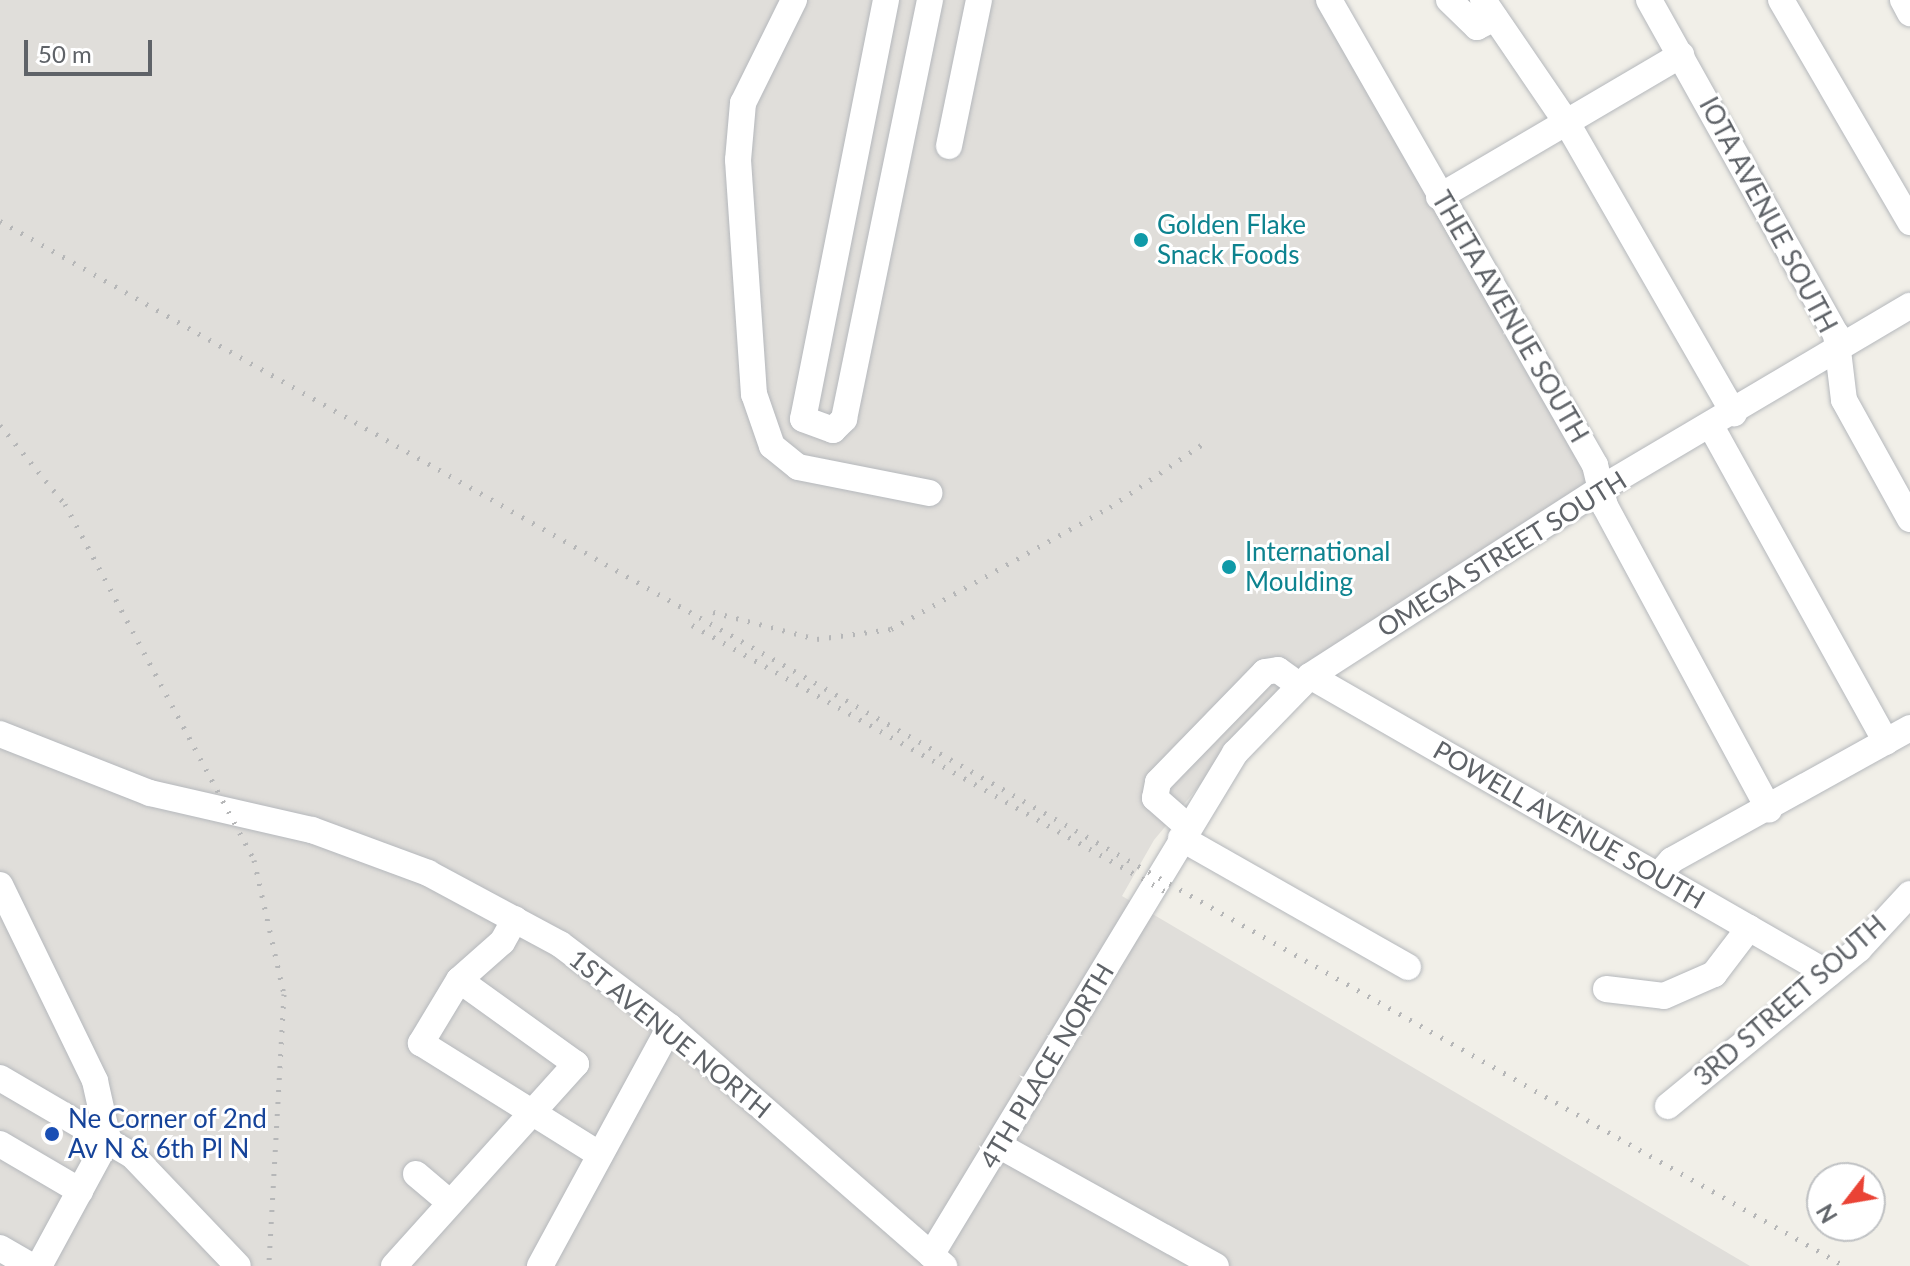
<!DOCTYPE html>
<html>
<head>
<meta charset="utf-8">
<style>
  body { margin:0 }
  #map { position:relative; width:1910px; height:1266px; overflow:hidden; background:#f1efe8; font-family:Lato,sans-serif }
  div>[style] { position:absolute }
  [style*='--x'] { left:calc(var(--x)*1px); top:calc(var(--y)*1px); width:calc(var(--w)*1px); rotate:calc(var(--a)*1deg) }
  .industrial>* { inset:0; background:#e0deda }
  .roads { filter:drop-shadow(0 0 2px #b5b8bc) drop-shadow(0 0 2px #b5b8bc) }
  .minor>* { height:26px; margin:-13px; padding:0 13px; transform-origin:13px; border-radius:13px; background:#fff }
  .rail>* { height:5px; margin-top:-2.5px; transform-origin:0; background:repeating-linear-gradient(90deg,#b6b7b8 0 2px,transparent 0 12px) }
  .dots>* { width:22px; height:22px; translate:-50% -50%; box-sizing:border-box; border:4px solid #fff; border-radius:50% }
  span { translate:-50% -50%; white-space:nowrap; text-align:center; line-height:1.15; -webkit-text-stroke:6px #fff; paint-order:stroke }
  .street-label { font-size:26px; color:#5f6368 }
  .culture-label { font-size:26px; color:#0d838f }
  .left { translate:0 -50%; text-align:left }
  .transit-label { font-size:26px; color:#164399 }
  .north { position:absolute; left:1806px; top:1162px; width:80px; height:80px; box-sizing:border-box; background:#fff; border:2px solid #bfc1c3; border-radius:50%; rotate:239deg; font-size:22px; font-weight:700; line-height:32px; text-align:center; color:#5f6368 }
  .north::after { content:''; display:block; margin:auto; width:28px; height:36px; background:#ea4335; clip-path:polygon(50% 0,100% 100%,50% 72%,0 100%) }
  .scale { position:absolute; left:24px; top:40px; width:128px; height:36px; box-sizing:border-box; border:4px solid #5f6368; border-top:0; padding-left:10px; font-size:24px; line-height:28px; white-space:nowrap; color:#5f6368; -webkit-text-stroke:6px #fff; paint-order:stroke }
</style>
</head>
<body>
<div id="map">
  <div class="industrial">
    <div style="clip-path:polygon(0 0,1340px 0,1604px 475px,1286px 682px,1154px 840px,1122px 896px,1750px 1266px,0 1266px)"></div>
  </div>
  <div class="roads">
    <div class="minor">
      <div style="--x:794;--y:0;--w:115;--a:116.3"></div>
      <div style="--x:743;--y:103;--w:57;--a:95"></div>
      <div style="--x:738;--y:160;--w:235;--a:86.1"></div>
      <div style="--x:754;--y:394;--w:55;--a:70.9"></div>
      <div style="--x:772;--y:446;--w:33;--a:39"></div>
      <div style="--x:798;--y:467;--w:134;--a:11.2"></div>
      <div style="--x:886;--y:0;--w:427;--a:101.2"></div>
      <div style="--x:803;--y:419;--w:32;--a:20"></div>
      <div style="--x:833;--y:430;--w:16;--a:-45"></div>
      <div style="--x:844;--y:419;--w:428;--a:-78.4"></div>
      <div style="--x:1329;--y:0;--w:536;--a:60.23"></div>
      <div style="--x:1595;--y:465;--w:42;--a:76.3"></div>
      <div style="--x:1605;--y:506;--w:345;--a:61.6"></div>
      <div style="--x:1449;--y:0;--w:39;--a:44"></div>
      <div style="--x:1477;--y:27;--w:20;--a:-27"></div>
      <div style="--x:1483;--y:0;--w:149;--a:55.7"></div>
      <div style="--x:1567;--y:123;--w:335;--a:60.1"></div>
      <div style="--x:1649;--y:0;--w:383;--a:60.8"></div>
      <div style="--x:1836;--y:334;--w:66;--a:83.1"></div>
      <div style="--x:1844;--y:400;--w:136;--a:61"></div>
      <div style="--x:1781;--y:0;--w:257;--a:59.8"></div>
      <div style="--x:1903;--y:0;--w:15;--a:62"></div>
      <div style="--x:949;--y:146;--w:149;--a:-78.4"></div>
      <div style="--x:1439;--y:197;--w:281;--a:-30.4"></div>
      <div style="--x:1712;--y:428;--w:359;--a:61"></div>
      <div style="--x:1310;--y:676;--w:598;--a:29.86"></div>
      <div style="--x:0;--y:734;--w:161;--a:21.5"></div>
      <div style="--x:150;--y:793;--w:166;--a:12.9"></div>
      <div style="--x:312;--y:830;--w:124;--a:20.3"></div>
      <div style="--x:428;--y:873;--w:150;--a:28.3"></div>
      <div style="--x:560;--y:944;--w:138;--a:37"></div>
      <div style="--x:670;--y:1027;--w:364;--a:41.1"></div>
      <div style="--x:1188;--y:827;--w:44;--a:-138.7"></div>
      <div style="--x:1155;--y:798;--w:16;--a:-79"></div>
      <div style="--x:1158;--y:782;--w:153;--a:-45.8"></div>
      <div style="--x:1265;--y:672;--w:13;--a:-9"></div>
      <div style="--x:1278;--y:670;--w:27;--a:36"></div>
      <div style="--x:1181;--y:838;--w:261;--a:29.6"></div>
      <div style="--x:1658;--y:876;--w:21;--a:-49"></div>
      <div style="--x:1672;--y:860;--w:272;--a:-29"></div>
      <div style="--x:0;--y:885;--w:218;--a:64.1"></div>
      <div style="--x:95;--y:1081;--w:59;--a:77.4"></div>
      <div style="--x:515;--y:919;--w:26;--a:119"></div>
      <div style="--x:502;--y:942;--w:57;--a:138.5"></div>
      <div style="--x:459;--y:980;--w:74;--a:121.1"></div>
      <div style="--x:421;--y:1043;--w:211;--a:32"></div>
      <div style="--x:1606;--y:989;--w:58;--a:6.9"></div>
      <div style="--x:1664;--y:996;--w:55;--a:-23.7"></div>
      <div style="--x:1714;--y:974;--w:58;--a:-52.7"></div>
      <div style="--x:0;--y:1078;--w:153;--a:30.3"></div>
      <div style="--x:132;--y:1155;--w:153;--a:46.3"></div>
      <div style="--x:1668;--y:1106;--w:247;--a:-39.4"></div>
      <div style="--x:1859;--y:949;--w:75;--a:-47.2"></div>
      <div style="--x:0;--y:1144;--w:93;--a:30.4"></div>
      <div style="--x:1000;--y:1146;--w:247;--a:29.1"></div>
      <div style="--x:416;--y:1174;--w:42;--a:40.2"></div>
      <div style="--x:0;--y:1248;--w:36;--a:30"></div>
      <div style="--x:931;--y:1255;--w:587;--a:-58.8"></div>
      <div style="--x:1235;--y:753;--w:107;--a:-45.8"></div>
      <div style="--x:1310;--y:676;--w:345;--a:-32.8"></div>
      <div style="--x:1600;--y:489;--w:360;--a:-30.6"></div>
      <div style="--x:39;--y:1266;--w:145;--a:-61.5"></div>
      <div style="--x:394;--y:1266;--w:272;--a:-48"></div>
      <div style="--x:576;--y:1064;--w:144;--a:-144.3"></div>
      <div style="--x:540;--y:1266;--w:272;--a:-61.5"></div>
    </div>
  </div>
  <div class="rail">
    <div style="--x:0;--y:221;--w:2120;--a:29.53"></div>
    <div style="--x:0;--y:425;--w:102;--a:50.6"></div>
    <div style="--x:65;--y:504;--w:403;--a:62"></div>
    <div style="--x:254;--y:860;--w:137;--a:77.4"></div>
    <div style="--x:284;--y:994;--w:272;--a:93.2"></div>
    <div style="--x:713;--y:612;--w:107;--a:14.6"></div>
    <div style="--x:817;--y:639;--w:75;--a:-7.7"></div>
    <div style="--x:891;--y:629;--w:251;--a:-29.1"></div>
    <div style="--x:1110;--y:507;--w:114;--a:-34.2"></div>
    <div style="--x:692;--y:625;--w:548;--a:29.37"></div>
  </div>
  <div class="dots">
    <div style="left:1141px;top:240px;background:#0f9aa8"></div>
    <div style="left:1229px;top:567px;background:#0f9aa8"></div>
    <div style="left:52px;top:1134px;background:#1a4fb4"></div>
  </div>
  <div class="street-label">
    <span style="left:1768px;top:215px;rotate:62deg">IOTA AVENUE SOUTH</span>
    <span style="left:1510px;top:317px;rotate:60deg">THETA AVENUE SOUTH</span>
    <span style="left:1502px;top:554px;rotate:-32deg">OMEGA STREET SOUTH</span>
    <span style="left:1569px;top:825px;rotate:30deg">POWELL AVENUE SOUTH</span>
    <span style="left:1790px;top:1001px;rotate:-41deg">3RD STREET SOUTH</span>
    <span style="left:670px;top:1034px;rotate:39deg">1ST AVENUE NORTH</span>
    <span style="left:1047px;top:1066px;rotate:-59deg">4TH PLACE NORTH</span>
  </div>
  <div class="culture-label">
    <span class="left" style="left:1157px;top:240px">Golden Flake<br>Snack Foods</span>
    <span class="left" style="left:1245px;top:567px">International<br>Moulding</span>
  </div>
  <div class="transit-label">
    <span class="left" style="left:68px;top:1134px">Ne Corner of 2nd<br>Av N &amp; 6th Pl N</span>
  </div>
  <div class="north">N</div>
  <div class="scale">50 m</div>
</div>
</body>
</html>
